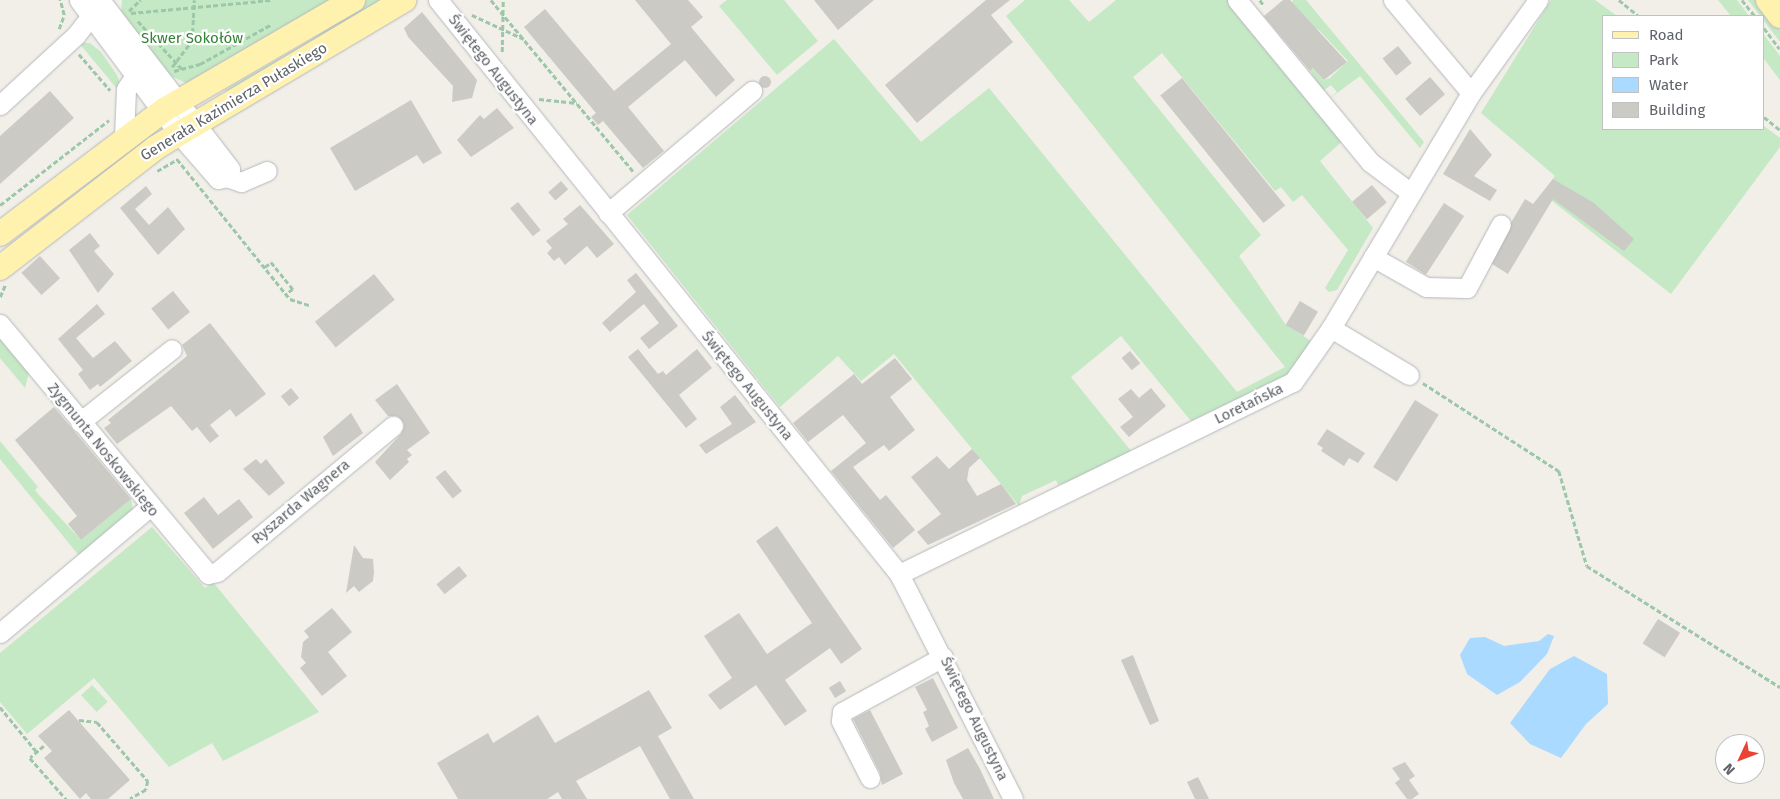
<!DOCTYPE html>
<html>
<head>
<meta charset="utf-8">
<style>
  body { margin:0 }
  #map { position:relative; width:1780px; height:799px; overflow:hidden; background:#f1efe8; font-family:"Fira Sans",sans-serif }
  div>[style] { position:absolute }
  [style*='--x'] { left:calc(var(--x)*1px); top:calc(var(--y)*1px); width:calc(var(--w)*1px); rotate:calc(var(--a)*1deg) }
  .green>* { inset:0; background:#c5e8c5; transform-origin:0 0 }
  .water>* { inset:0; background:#aadaff }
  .building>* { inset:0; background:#cccac5; transform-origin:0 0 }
  .round { border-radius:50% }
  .path>* { height:2.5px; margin-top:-1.25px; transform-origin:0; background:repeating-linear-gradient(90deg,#9cc7a9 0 5px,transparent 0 7.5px) }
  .roads { filter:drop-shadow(0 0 1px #b5b8bc) drop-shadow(0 0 1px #b5b8bc) }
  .minor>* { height:19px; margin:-9.5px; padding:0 9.5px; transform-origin:9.5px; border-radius:9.5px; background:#fff }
  .major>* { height:24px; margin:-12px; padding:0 12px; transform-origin:12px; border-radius:12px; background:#fff2af }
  span { translate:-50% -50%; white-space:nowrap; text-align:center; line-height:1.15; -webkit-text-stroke:4.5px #fff; paint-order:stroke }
  .park-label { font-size:15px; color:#348238 }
  .street-label { font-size:15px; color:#5f6368 }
  .legend { position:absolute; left:1602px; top:15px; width:162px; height:115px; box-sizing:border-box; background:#fff; border:1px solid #bfc1c3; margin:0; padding:6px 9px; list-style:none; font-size:15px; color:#5f6368 }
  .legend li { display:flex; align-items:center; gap:10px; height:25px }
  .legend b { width:25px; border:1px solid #bfc1c3 }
  .north { position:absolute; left:1715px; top:734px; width:50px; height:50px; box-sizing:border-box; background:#fff; border:1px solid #bfc1c3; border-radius:50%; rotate:227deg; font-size:14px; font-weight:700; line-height:20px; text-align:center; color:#5f6368 }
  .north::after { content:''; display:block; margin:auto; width:18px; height:22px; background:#ea4335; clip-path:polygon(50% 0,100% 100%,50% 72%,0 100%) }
</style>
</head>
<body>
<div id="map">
  <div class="green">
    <div style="clip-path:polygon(122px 0,339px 0,190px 85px,171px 76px,121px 13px)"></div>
    <div style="clip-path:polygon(367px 0,390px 0,227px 94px,225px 90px,311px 40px)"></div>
    <div style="clip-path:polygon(727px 0,784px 0,818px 41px,777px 75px,719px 6px)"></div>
    <div style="clip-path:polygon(1025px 0,1069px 0,1089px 22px,1116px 0,1231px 0,1345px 139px,1320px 161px,1373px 228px,1337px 290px,1329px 292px,1325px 288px,1348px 250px,1302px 195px,1293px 202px,1281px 187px,1275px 191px,1162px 53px,1133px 77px,1261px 235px,1239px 256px,1286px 325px,1314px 343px,1297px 370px,1191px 421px,1121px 336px,1071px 377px,1131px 451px,1075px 479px,1058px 485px,1056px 480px,1022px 496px,1019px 506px,894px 354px,861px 381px,838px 356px,780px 407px,627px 215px,834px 39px,921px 142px,989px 88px,1237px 392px,1285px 367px,1006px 16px)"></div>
    <div style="clip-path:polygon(1293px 0,1306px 0,1424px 142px,1420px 148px,1360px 76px,1329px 99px,1337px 92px,1331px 85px,1323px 91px,1310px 71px,1313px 68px,1324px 80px,1330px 78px,1348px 61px,1318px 29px,1315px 32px,1291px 4px)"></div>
    <div style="clip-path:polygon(1551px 0,1595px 0,1617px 16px,1604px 16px,1604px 129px,1764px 126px,1780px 138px,1780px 147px,1671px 294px,1542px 193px,1555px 176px,1481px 113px)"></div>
    <div style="clip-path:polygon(1718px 0,1737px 0,1749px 16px,1731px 16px)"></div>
    <div style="clip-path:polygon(1748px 0,1758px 0,1780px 29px,1780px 42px)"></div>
    <div style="clip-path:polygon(1764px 35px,1780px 56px,1780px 80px,1764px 59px)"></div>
    <div style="clip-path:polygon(79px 43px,90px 43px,101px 52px,117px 75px,121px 86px,118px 90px)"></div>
    <div style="clip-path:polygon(0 336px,29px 372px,25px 388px,0 358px)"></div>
    <div style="clip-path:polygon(0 441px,38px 487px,35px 490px,39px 495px,81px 540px,131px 499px,133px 510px,81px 558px,0 459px)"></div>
    <div style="clip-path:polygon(152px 527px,205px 588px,213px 582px,319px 712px,223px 761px,212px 743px,169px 767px,94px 678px,27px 734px,0 702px,0 653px)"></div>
    <div style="left:92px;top:685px;width:23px;height:15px;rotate:47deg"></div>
  </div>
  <div class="water">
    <div style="clip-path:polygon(1548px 634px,1554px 636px,1547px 654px,1520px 682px,1497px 695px,1467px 674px,1460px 655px,1470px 638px,1485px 637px,1504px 646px,1539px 641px)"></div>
    <div style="clip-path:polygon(1574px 656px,1607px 674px,1608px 704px,1586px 724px,1561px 758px,1530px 744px,1510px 723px,1550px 669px)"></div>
  </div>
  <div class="building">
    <div style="clip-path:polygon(635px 0,688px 0,703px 17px,691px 27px,735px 80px,716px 97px,685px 60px,628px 107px,664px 151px,643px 168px,603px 121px,598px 125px,591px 117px,596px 113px,524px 27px,545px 9px,614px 91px,671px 44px)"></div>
    <div style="clip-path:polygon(814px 0,874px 0,838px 30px)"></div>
    <div style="clip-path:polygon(986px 0,1010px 0,991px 15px,1013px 42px,917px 123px,885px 85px)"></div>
    <div style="clip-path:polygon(1283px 0,1290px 0,1347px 62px,1324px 80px,1313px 68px,1310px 71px,1264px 16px)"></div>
    <div style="clip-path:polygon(422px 12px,477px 80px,472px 98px,452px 102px,453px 86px,408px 37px,404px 28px)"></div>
    <div style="left:1398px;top:46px;width:22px;height:20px;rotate:51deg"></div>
    <div class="round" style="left:759px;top:76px;width:12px;height:12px"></div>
    <div style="left:1430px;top:77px;width:23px;height:33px;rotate:49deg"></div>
    <div style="left:1182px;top:78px;width:164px;height:28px;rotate:51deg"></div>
    <div style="clip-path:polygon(50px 91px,74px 118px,0 184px,0 136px)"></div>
    <div style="clip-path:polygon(411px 100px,442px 153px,423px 164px,417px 155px,355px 191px,330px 148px)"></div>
    <div style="clip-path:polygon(497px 108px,514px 128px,471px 157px,457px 140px,480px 115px,484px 119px)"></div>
    <div style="clip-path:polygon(1470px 129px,1492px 155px,1474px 176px,1497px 190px,1490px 201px,1443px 174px)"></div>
    <div style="clip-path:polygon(1553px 179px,1594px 203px,1634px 239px,1624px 251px,1553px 199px,1508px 274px,1492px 264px,1512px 221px,1525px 199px,1533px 204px)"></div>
    <div style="left:561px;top:181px;width:11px;height:17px;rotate:49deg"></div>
    <div style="left:1372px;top:185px;width:23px;height:26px;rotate:50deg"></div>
    <div style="clip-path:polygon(146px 186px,152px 194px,135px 209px,149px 225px,168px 207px,185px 229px,158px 255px,120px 208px)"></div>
    <div style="left:518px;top:202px;width:36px;height:10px;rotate:51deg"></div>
    <div style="left:1444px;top:203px;width:24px;height:70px;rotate:33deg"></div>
    <div style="clip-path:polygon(580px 205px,614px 244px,597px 258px,587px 246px,565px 265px,559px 257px,554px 261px,547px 253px,552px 248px,546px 241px,568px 224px,563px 219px)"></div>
    <div style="clip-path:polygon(90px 233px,100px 246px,94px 251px,114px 274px,98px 293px,69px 250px)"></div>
    <div style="left:40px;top:256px;width:30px;height:25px;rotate:48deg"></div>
    <div style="clip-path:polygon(636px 273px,678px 326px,649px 349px,640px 338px,659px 323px,644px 304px,610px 332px,602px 323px,636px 292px,627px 280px)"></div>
    <div style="left:374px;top:274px;width:33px;height:76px;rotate:51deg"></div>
    <div style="left:173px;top:291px;width:27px;height:28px;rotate:51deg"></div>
    <div style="left:1300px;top:301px;width:21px;height:28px;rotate:31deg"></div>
    <div style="clip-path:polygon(97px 304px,105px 314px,76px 338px,93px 358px,115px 341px,132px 361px,100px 387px,98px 384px,90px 390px,78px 374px,83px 370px,58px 339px)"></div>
    <div style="clip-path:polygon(210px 323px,266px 394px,236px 417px,230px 409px,210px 425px,219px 436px,210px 443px,197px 427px,192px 431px,171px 406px,117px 444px,104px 428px,111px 423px,108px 420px,187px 356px,182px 345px)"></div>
    <div style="clip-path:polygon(638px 349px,658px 374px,663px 371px,666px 375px,697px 349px,712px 368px,679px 395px,697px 419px,686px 428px,628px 357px)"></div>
    <div style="left:1130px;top:351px;width:16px;height:11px;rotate:50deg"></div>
    <div style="clip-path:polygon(895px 358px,912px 379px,890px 397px,915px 430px,889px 451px,884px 445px,853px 467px,880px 500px,886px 495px,915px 530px,893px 548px,831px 471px,866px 443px,843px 415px,808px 442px,793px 423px,854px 374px,862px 384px)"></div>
    <div style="clip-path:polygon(397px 384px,430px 433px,407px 450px,412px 455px,407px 459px,409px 462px,390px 480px,375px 462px,401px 434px,404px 424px,397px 416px,388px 416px,375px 400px)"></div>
    <div style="left:291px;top:388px;width:13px;height:13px;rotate:51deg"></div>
    <div style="clip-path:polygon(1151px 388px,1166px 406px,1129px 437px,1120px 427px,1133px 417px,1118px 399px,1131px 389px,1139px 398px)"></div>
    <div style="clip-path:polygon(735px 395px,756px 422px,706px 454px,699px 445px,732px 424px,720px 407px)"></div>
    <div style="left:1415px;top:400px;width:28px;height:79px;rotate:32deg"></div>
    <div style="clip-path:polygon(54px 407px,131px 499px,81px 540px,68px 524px,77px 516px,15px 440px)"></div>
    <div style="clip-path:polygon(351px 413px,363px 433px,333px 456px,323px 437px)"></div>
    <div style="clip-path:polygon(1327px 429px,1365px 453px,1358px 463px,1349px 458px,1344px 466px,1321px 451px,1323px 448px,1317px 444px)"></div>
    <div style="clip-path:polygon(972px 449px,980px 458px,969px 468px,967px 480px,977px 496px,1001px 484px,1016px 504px,928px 545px,917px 532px,941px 514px,911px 477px,937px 456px,949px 469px)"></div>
    <div style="clip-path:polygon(256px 459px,261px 464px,266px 459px,285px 483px,269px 496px,243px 469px)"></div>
    <div style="left:445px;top:470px;width:27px;height:12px;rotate:51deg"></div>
    <div style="clip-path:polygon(204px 497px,218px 515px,239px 499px,253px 517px,213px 549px,184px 513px)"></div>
    <div style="clip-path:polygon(777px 526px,862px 649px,841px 664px,830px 648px,785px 680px,807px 711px,785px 726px,756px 685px,720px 710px,708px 695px,732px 678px,704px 636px,739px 613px,767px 654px,812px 623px,756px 541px)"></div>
    <div style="clip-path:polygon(354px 545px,363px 558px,373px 559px,374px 572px,373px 581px,359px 592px,354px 586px,346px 593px)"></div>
    <div style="left:459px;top:566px;width:13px;height:29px;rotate:51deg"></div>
    <div style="clip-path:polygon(332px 608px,352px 632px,328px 652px,347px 676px,322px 696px,300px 668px,306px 663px,301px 657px,303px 642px,309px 637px,304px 631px)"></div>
    <div style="left:1658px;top:619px;width:26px;height:29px;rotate:32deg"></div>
    <div style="clip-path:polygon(1133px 655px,1159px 721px,1150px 725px,1121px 660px)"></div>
    <div style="clip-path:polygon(933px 678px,958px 728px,932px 742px,925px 729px,929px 726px,923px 712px,927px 710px,915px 687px)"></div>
    <div style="left:840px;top:681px;width:12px;height:13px;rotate:59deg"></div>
    <div style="clip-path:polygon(649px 690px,672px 728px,658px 736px,694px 799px,670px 799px,640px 746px,576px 781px,587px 799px,562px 799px,558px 792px,547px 799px,458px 799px,437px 763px,488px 733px,493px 743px,538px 715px,555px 743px)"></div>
    <div style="clip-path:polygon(69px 710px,130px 780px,108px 799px,91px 799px,86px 793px,80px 799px,44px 758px,52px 751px,38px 736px)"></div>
    <div style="clip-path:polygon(870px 710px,903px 774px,882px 785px,880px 773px,853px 719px)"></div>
    <div style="clip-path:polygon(968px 748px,980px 769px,994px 799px,963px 799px,954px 783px,946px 760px)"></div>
    <div style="clip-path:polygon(1405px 762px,1415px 776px,1409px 780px,1419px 794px,1412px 799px,1407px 799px,1395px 783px,1400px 779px,1392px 768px)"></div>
    <div style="clip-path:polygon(1198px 777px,1209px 799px,1195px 799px,1187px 782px)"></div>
  </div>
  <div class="path">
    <div style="--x:491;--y:0;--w:224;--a:50.3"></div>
    <div style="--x:1260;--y:0;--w:7;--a:56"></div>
    <div style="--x:1619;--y:0;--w:26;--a:39"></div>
    <div style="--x:1742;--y:0;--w:21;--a:51"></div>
    <div style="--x:129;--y:11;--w:16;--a:-45"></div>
    <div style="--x:131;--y:13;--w:140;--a:-5.3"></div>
    <div style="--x:472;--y:15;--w:57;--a:24.8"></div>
    <div style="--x:138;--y:21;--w:65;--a:47.5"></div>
    <div style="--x:1764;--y:28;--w:26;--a:53"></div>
    <div style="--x:59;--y:29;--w:15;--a:-70"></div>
    <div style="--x:64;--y:15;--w:16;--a:-105"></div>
    <div style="--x:502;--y:52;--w:52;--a:-88.9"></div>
    <div style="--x:79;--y:54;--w:48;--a:49.3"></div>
    <div style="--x:172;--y:67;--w:34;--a:-53"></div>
    <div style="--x:192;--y:40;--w:40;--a:-87.1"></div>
    <div style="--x:174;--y:71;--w:27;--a:-15"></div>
    <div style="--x:200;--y:64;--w:82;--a:-29.1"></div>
    <div style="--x:539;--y:99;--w:38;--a:6"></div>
    <div style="--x:1764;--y:117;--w:21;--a:39"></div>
    <div style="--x:177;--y:159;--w:180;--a:51.1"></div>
    <div style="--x:290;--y:299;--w:20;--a:18"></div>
    <div style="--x:157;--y:171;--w:24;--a:-30"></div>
    <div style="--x:0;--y:205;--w:138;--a:-37.9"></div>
    <div style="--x:265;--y:267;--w:8;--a:-40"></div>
    <div style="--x:271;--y:262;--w:35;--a:51"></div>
    <div style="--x:293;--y:289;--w:8;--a:140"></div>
    <div style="--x:0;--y:297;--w:13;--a:-67"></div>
    <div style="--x:1423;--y:383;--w:162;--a:32.9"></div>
    <div style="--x:1559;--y:471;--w:99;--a:73.6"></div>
    <div style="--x:1587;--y:566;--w:228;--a:32.1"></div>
    <div style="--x:0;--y:707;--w:58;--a:50.6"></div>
    <div style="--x:79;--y:720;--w:18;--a:6"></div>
    <div style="--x:97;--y:722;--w:78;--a:49.2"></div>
    <div style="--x:148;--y:781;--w:9;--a:103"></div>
    <div style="--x:146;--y:790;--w:18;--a:151"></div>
    <div style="--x:44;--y:746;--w:18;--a:139"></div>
    <div style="--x:30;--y:758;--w:55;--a:48.7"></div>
  </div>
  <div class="roads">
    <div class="minor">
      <div style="--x:79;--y:0;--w:166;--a:53.3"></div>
      <div style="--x:178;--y:133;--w:61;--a:49"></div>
      <div style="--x:218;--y:179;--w:9;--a:-13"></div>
      <div style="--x:227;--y:177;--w:15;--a:20"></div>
      <div style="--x:241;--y:182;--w:28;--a:-23"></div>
      <div style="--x:100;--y:0;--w:213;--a:52.4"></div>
      <div style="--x:230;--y:169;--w:9;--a:111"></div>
      <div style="--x:438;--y:0;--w:736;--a:51.23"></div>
      <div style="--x:899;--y:574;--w:252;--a:63.1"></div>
      <div style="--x:1237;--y:0;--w:210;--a:50.6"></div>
      <div style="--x:1370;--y:162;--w:51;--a:37.1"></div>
      <div style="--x:1393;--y:0;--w:121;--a:50"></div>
      <div style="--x:0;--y:105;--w:103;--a:-42.6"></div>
      <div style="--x:76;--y:35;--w:36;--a:-52"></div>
      <div style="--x:124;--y:137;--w:48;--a:-87.6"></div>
      <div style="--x:126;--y:89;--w:19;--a:-55"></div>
      <div style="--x:608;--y:213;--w:189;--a:-40.3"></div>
      <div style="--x:1373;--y:257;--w:61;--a:29.5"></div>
      <div style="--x:1426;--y:287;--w:41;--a:1.4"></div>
      <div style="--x:1467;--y:288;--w:72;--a:-62"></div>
      <div style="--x:0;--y:324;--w:325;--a:50.2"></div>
      <div style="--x:208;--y:574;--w:9;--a:-13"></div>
      <div style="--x:217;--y:572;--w:229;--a:-39.7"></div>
      <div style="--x:1331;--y:328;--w:91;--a:31.1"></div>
      <div style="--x:80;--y:422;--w:117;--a:-38.4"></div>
      <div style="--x:899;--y:574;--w:438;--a:-26"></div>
      <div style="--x:1293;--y:382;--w:66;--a:-54.9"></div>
      <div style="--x:1331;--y:328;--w:274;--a:-59.2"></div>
      <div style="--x:1471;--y:93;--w:115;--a:-54.2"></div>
      <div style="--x:0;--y:633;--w:195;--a:-40.2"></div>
      <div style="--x:870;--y:778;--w:64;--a:-117"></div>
      <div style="--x:841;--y:721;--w:9;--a:-84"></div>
      <div style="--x:842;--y:712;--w:115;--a:-28.6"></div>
    </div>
    <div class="major">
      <div style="--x:1768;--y:0;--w:20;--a:53"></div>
      <div style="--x:0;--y:234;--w:206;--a:-37.1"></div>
      <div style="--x:164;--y:110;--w:219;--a:-30.2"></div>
      <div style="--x:0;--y:268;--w:196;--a:-37.7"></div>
      <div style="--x:155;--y:148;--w:290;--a:-30.7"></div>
    </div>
  </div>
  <div class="park-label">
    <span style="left:192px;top:39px">Skwer Sokołów</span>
  </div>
  <div class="street-label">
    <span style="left:493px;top:70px;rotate:52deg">Świętego Augustyna</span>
    <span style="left:234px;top:102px;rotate:-31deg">Generała Kazimierza Pułaskiego</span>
    <span style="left:747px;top:386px;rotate:51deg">Świętego Augustyna</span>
    <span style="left:1249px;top:404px;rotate:-26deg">Loretańska</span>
    <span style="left:103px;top:450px;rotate:51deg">Zygmunta Noskowskiego</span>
    <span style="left:301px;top:502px;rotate:-40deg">Ryszarda Wagnera</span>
    <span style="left:974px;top:719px;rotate:64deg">Świętego Augustyna</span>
  </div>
  <ul class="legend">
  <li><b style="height:6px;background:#fff2af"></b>Road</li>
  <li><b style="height:14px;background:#c5e8c5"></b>Park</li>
  <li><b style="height:14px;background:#aadaff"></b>Water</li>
  <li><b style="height:14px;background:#cccac5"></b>Building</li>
  </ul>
  <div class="north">N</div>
</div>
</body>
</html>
